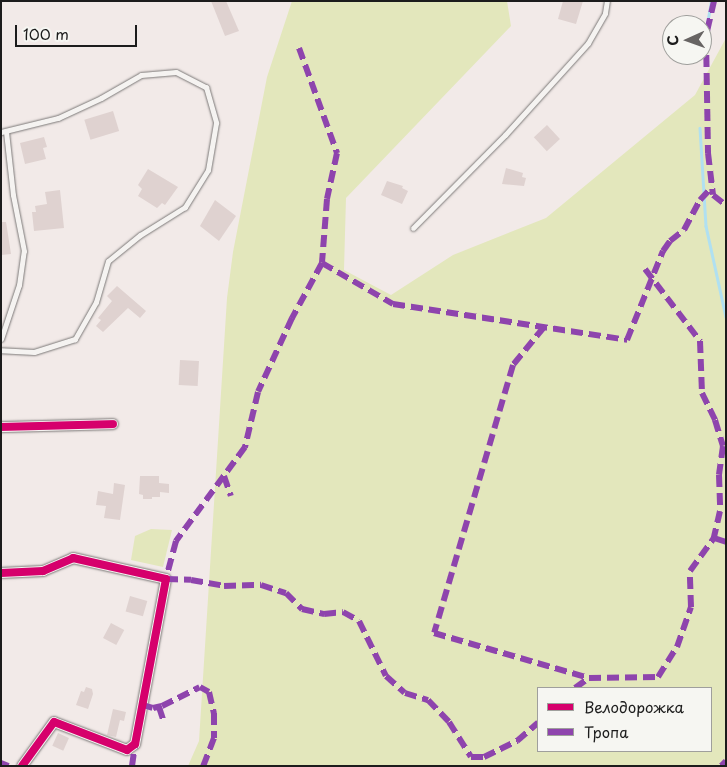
<!DOCTYPE html>
<html>
<head>
<meta charset="utf-8">
<style>
  body { margin:0 }
  #map { position:relative; width:727px; height:767px; overflow:hidden; background:#f2eae8; font-family:"Playpen Sans",sans-serif }
  div>[style] { position:absolute }
  [style*='--x'] { left:calc(var(--x)*1px); top:calc(var(--y)*1px); width:calc(var(--w)*1px); rotate:calc(var(--a)*1deg) }
  .green>* { inset:0; background:#e3e7bc }
  .stream>* { height:2.5px; margin:-1.25px; padding:0 1.25px; transform-origin:1.25px; border-radius:1.25px; background:#b0e0f1 }
  .building>* { inset:0; background:#dfd2d0; transform-origin:0 0 }
  .roads { filter:drop-shadow(0 0 1px #7c7978) drop-shadow(0 0 1px #7c7978) }
  .lane>* { height:5px; margin:-2.5px; padding:0 2.5px; transform-origin:2.5px; border-radius:2.5px; background:#f5f3f1 }
  .street>* { height:10px; margin:-5px; padding:0 5px; transform-origin:5px; border-radius:5px; background:#f5f3f1 }
  .quiet>* { height:6px; margin-top:-3px; transform-origin:0; background:repeating-linear-gradient(90deg,#8e44ad 0 12px,transparent 0 18px) }
  .cycleway>* { height:8px; margin:-4px; padding:0 4px; transform-origin:4px; border-radius:4px; background:#d6006c }
  span { translate:-50% -50%; white-space:nowrap; text-align:center; line-height:1.15; -webkit-text-stroke:4.5px #f6f6f2; paint-order:stroke }
  .frame { position:absolute; inset:0; border:2px solid #1c1c1c; pointer-events:none }
  .legend { position:absolute; left:537px; top:687px; width:175px; height:65px; box-sizing:border-box; background:#f6f6f2; border:1px solid #9f9f9c; margin:0; padding:6px 9px; list-style:none; font-size:15px; color:#1c1c1c }
  .legend li { display:flex; align-items:center; gap:10px; height:25px }
  .legend b { width:25px; border:1px solid #9f9f9c }
  .north { position:absolute; left:662px; top:15px; width:50px; height:50px; box-sizing:border-box; background:#f6f6f2; border:1px solid #9f9f9c; border-radius:50%; rotate:268deg; font-size:14px; font-weight:700; line-height:20px; text-align:center; color:#1c1c1c }
  .north::after { content:''; display:block; margin:auto; width:18px; height:22px; background:#676463; clip-path:polygon(50% 0,100% 100%,50% 72%,0 100%) }
  .scale { position:absolute; left:15px; top:25px; width:122px; height:22px; box-sizing:border-box; border:2px solid #1c1c1c; border-top:0; padding-left:6px; font-size:15px; line-height:18px; white-space:nowrap; color:#1c1c1c; -webkit-text-stroke:4px #f6f6f2; paint-order:stroke }
</style>
</head>
<body>
<div id="map">
  <div class="green">
    <div style="clip-path:polygon(evenodd,292px 1px,507px 1px,511px 26px,346px 198px,344px 270px,391px 295px,453px 255px,546px 218px,695px 95px,726px 38px,726px 766px,188px 766px,199px 741px,227px 298px,233px 252px,267px 77px,292px 1px,538px 688px,711px 688px,711px 751px,538px 751px,538px 688px)"></div>
    <div style="clip-path:polygon(151px 529px,172px 530px,163px 567px,131px 560px,135px 536px)"></div>
  </div>
  <div class="stream">
    <div style="--x:703;--y:47;--w:47;--a:-80.1"></div>
    <div style="--x:700;--y:128;--w:98;--a:86.5"></div>
    <div style="--x:706;--y:226;--w:93;--a:77.6"></div>
  </div>
  <div class="building">
    <div style="clip-path:polygon(211px 1px,226px 1px,239px 31px,225px 36px)"></div>
    <div style="clip-path:polygon(563px 1px,583px 1px,576px 24px,558px 19px)"></div>
    <div style="left:113px;top:111px;width:21px;height:30px;rotate:73deg"></div>
    <div style="left:547px;top:125px;width:19px;height:18px;rotate:47deg"></div>
    <div style="clip-path:polygon(44px 137px,47px 147px,43px 148px,46px 159px,25px 164px,20px 143px)"></div>
    <div style="clip-path:polygon(506px 168px,523px 173px,522px 177px,526px 178px,524px 186px,502px 184px)"></div>
    <div style="clip-path:polygon(148px 169px,178px 187px,165px 205px,162px 203px,157px 208px,138px 196px,142px 189px,138px 185px)"></div>
    <div style="clip-path:polygon(387px 181px,403px 186px,402px 188px,408px 191px,402px 204px,381px 195px)"></div>
    <div style="clip-path:polygon(60px 190px,64px 228px,34px 231px,32px 212px,36px 212px,35px 206px,47px 204px,45px 192px)"></div>
    <div style="clip-path:polygon(215px 200px,236px 216px,219px 241px,200px 226px)"></div>
    <div style="clip-path:polygon(1px 222px,6px 222px,11px 254px,1px 255px)"></div>
    <div style="clip-path:polygon(117px 286px,146px 311px,140px 318px,128px 308px,103px 332px,96px 326px,101px 320px,98px 318px,112px 301px,107px 296px)"></div>
    <div style="left:180px;top:360px;width:19px;height:25px;rotate:3deg"></div>
    <div style="clip-path:polygon(140px 476px,159px 476px,159px 483px,169px 484px,169px 493px,160px 492px,160px 497px,152px 497px,152px 499px,143px 499px,143px 495px,139px 494px)"></div>
    <div style="clip-path:polygon(114px 483px,125px 485px,120px 520px,104px 518px,106px 506px,96px 505px,98px 491px,113px 494px)"></div>
    <div style="left:130px;top:596px;width:18px;height:16px;rotate:16deg"></div>
    <div style="left:111px;top:623px;width:15px;height:17px;rotate:28deg"></div>
    <div style="clip-path:polygon(86px 687px,92px 689px,93px 694px,88px 709px,76px 705px,81px 691px,84px 692px)"></div>
    <div style="clip-path:polygon(113px 709px,126px 712px,124px 721px,120px 720px,116px 737px,107px 735px)"></div>
    <div style="left:58px;top:733px;width:12px;height:14px;rotate:24deg"></div>
  </div>
  <div class="roads">
    <div class="lane">
      <div style="--x:1;--y:132;--w:59;--a:-13.8"></div>
      <div style="--x:58;--y:118;--w:47;--a:-24.9"></div>
      <div style="--x:101;--y:98;--w:46;--a:-29.9"></div>
      <div style="--x:141;--y:75;--w:35;--a:-5"></div>
      <div style="--x:176;--y:72;--w:34;--a:27"></div>
      <div style="--x:206;--y:87;--w:37;--a:74"></div>
      <div style="--x:216;--y:123;--w:48;--a:99.7"></div>
      <div style="--x:208;--y:170;--w:44;--a:121.9"></div>
      <div style="--x:185;--y:207;--w:53;--a:148.1"></div>
      <div style="--x:140;--y:235;--w:41;--a:140.9"></div>
      <div style="--x:108;--y:261;--w:43;--a:106.3"></div>
      <div style="--x:96;--y:302;--w:43;--a:119.6"></div>
      <div style="--x:75;--y:339;--w:43;--a:162.4"></div>
      <div style="--x:34;--y:352;--w:33;--a:-177"></div>
      <div style="--x:413;--y:228;--w:131;--a:-45.3"></div>
      <div style="--x:505;--y:135;--w:124;--a:-47.9"></div>
      <div style="--x:588;--y:43;--w:34;--a:-60"></div>
      <div style="--x:605;--y:13;--w:12;--a:-81"></div>
      <div style="--x:1;--y:339;--w:57;--a:-71.6"></div>
      <div style="--x:19;--y:285;--w:34;--a:-82"></div>
      <div style="--x:24;--y:251;--w:57;--a:-101.1"></div>
      <div style="--x:13;--y:195;--w:63;--a:-96.3"></div>
    </div>
    <div class="street">
      <div style="--x:1;--y:427;--w:112;--a:-1.5"></div>
      <div style="--x:1;--y:573;--w:42;--a:-2.7"></div>
      <div style="--x:43;--y:571;--w:33;--a:-23"></div>
      <div style="--x:73;--y:558;--w:95;--a:12.7"></div>
      <div style="--x:166;--y:579;--w:168;--a:100.6"></div>
      <div style="--x:135;--y:744;--w:10;--a:143"></div>
      <div style="--x:127;--y:750;--w:78;--a:-159"></div>
      <div style="--x:54;--y:722;--w:54;--a:126"></div>
    </div>
  </div>
  <div class="quiet">
    <div style="--x:714;--y:1;--w:37;--a:103"></div>
    <div style="--x:706;--y:37;--w:116;--a:89"></div>
    <div style="--x:708;--y:153;--w:42;--a:83.2"></div>
    <div style="--x:713;--y:195;--w:16;--a:38"></div>
    <div style="--x:299;--y:48;--w:112;--a:70.1"></div>
    <div style="--x:337;--y:153;--w:47;--a:102.3"></div>
    <div style="--x:327;--y:199;--w:64;--a:94.5"></div>
    <div style="--x:322;--y:263;--w:82;--a:30"></div>
    <div style="--x:393;--y:304;--w:237;--a:8.7"></div>
    <div style="--x:627;--y:340;--w:96;--a:-68"></div>
    <div style="--x:663;--y:251;--w:12;--a:-55"></div>
    <div style="--x:670;--y:241;--w:18;--a:-38"></div>
    <div style="--x:684;--y:230;--w:34;--a:-62"></div>
    <div style="--x:700;--y:200;--w:18;--a:-47"></div>
    <div style="--x:322;--y:263;--w:63;--a:118.6"></div>
    <div style="--x:292;--y:318;--w:81;--a:114.7"></div>
    <div style="--x:258;--y:392;--w:57;--a:103.3"></div>
    <div style="--x:245;--y:447;--w:117;--a:126.3"></div>
    <div style="--x:176;--y:541;--w:39;--a:105"></div>
    <div style="--x:166;--y:579;--w:25;--a:2"></div>
    <div style="--x:191;--y:580;--w:34;--a:10"></div>
    <div style="--x:224;--y:586;--w:37;--a:-2"></div>
    <div style="--x:261;--y:585;--w:26;--a:18"></div>
    <div style="--x:286;--y:593;--w:23;--a:45"></div>
    <div style="--x:302;--y:609;--w:23;--a:13"></div>
    <div style="--x:324;--y:614;--w:19;--a:-6"></div>
    <div style="--x:343;--y:612;--w:18;--a:29"></div>
    <div style="--x:359;--y:621;--w:61;--a:63.9"></div>
    <div style="--x:386;--y:676;--w:25;--a:42"></div>
    <div style="--x:405;--y:693;--w:24;--a:17"></div>
    <div style="--x:428;--y:700;--w:30;--a:46"></div>
    <div style="--x:449;--y:722;--w:41;--a:57.8"></div>
    <div style="--x:471;--y:757;--w:13;--a:0"></div>
    <div style="--x:484;--y:757;--w:37;--a:-26"></div>
    <div style="--x:517;--y:741;--w:28;--a:-41"></div>
    <div style="--x:645;--y:269;--w:91;--a:52.6"></div>
    <div style="--x:700;--y:341;--w:52;--a:87.8"></div>
    <div style="--x:702;--y:393;--w:30;--a:64"></div>
    <div style="--x:715;--y:420;--w:27;--a:73"></div>
    <div style="--x:723;--y:446;--w:29;--a:98"></div>
    <div style="--x:719;--y:475;--w:36;--a:88"></div>
    <div style="--x:720;--y:511;--w:28;--a:103"></div>
    <div style="--x:544;--y:327;--w:49;--a:129.2"></div>
    <div style="--x:513;--y:365;--w:279;--a:106.4"></div>
    <div style="--x:434;--y:633;--w:161;--a:16.2"></div>
    <div style="--x:224;--y:476;--w:21;--a:71"></div>
    <div style="--x:575;--y:688;--w:17;--a:-36"></div>
    <div style="--x:589;--y:678;--w:69;--a:-0.8"></div>
    <div style="--x:658;--y:677;--w:36;--a:-58"></div>
    <div style="--x:677;--y:647;--w:42;--a:-70.7"></div>
    <div style="--x:691;--y:607;--w:36;--a:-92"></div>
    <div style="--x:690;--y:571;--w:41;--a:-54"></div>
    <div style="--x:714;--y:538;--w:13;--a:18"></div>
    <div style="--x:143;--y:705;--w:10;--a:17"></div>
    <div style="--x:153;--y:708;--w:9;--a:-13"></div>
    <div style="--x:162;--y:706;--w:42;--a:-26.6"></div>
    <div style="--x:200;--y:687;--w:10;--a:29"></div>
    <div style="--x:209;--y:692;--w:22;--a:77"></div>
    <div style="--x:214;--y:713;--w:25;--a:90"></div>
    <div style="--x:214;--y:738;--w:30;--a:111"></div>
    <div style="--x:159;--y:707;--w:13;--a:72"></div>
    <div style="--x:1;--y:763;--w:8;--a:23"></div>
    <div style="--x:132;--y:766;--w:22;--a:-82"></div>
    <div style="--x:721;--y:766;--w:7;--a:-45"></div>
  </div>
  <div class="cycleway">
    <div style="--x:1;--y:427;--w:112;--a:-1.5"></div>
    <div style="--x:1;--y:573;--w:42;--a:-2.7"></div>
    <div style="--x:43;--y:571;--w:33;--a:-23"></div>
    <div style="--x:73;--y:558;--w:95;--a:12.7"></div>
    <div style="--x:166;--y:579;--w:168;--a:100.6"></div>
    <div style="--x:135;--y:744;--w:10;--a:143"></div>
    <div style="--x:127;--y:750;--w:78;--a:-159"></div>
    <div style="--x:54;--y:722;--w:54;--a:126"></div>
  </div>
  <div class="frame"></div>
  <ul class="legend">
  <li><b style="height:6px;background:#d6006c"></b>Велодорожка</li>
  <li><b style="height:6px;background:#8e44ad"></b>Тропа</li>
  </ul>
  <div class="north">С</div>
  <div class="scale">100 m</div>
</div>
</body>
</html>
